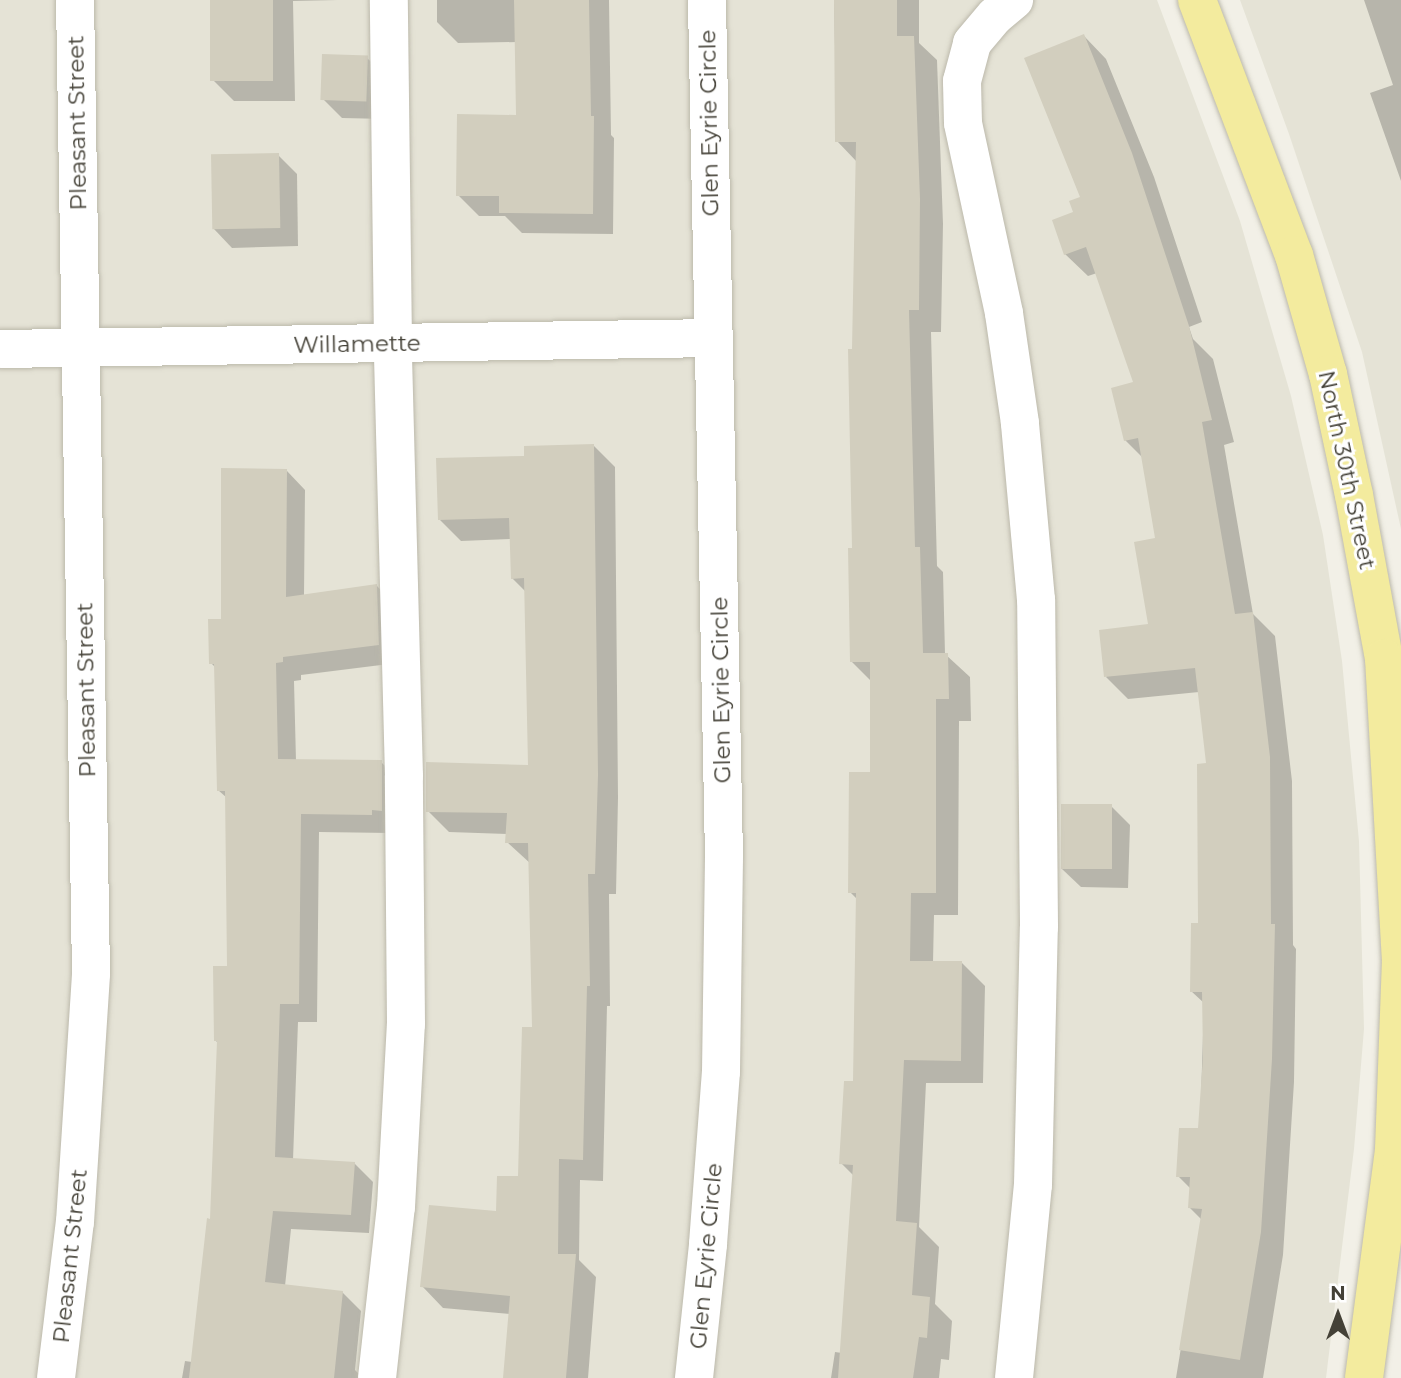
<!DOCTYPE html>
<html>
<head>
<meta charset="utf-8">
<style>
  body { margin:0 }
  #map { position:relative; width:1401px; height:1378px; overflow:hidden; background:#f2f0e7; font-family:Montserrat,sans-serif }
  div>[style] { position:absolute }
  [style*='--x'] { left:calc(var(--x)*1px); top:calc(var(--y)*1px); width:calc(var(--w)*1px); rotate:calc(var(--a)*1deg) }
  .residential>* { inset:0; background:#e5e3d6 }
  .shadow>* { inset:0; background:#0003 }
  .building>* { inset:0; background:#d2cebe; transform-origin:0 0 }
  .roads { filter:drop-shadow(0 0 2px #bcb9ab) drop-shadow(0 0 2px #bcb9ab) }
  .minor>* { height:38px; margin:-19px; padding:0 19px; transform-origin:19px; border-radius:19px; background:#fff }
  .major>* { height:38px; margin:-19px; padding:0 19px; transform-origin:19px; border-radius:19px; background:#f3eb9e }
  span { translate:-50% -50%; white-space:nowrap; text-align:center; line-height:1.15; -webkit-text-stroke:6px #fff; paint-order:stroke }
  .street-label { font-size:23px; color:#444137 }
  .north { position:absolute; left:1303px; top:1280px; width:70px; height:70px; -webkit-text-stroke:5px #fff; paint-order:stroke; rotate:0deg; font-size:19px; font-weight:700; line-height:28px; text-align:center; color:#444137 }
  .north::after { content:''; display:block; margin:auto; width:24px; height:32px; background:#444137; clip-path:polygon(50% 0,100% 100%,50% 72%,0 100%) }
</style>
</head>
<body>
<div id="map">
  <div class="residential">
    <div style="clip-path:polygon(0 0,1157px 0,1240px 221px,1291px 396px,1323px 535px,1342px 661px,1359px 841px,1364px 1029px,1354px 1149px,1326px 1378px,0 1378px)"></div>
    <div style="clip-path:polygon(1240px 0,1401px 0,1401px 529px,1362px 352px,1289px 134px)"></div>
  </div>
  <div class="shadow">
    <div style="clip-path:polygon(211px 0,338px 0,293px 1px,295px 101px,234px 101px,213px 80px)"></div>
    <div style="clip-path:polygon(437px 0,609px 0,611px 135px,614px 138px,613px 234px,522px 233px,505px 216px,479px 216px,458px 195px,518px 117px,517px 42px,458px 43px,437px 22px)"></div>
    <div style="clip-path:polygon(834px 0,919px 0,919px 43px,937px 60px,943px 224px,941px 332px,931px 332px,937px 566px,943px 572px,945px 654px,970px 677px,971px 721px,959px 721px,958px 915px,934px 915px,933px 963px,962px 963px,985px 986px,983px 1083px,926px 1083px,919px 1227px,939px 1247px,935px 1304px,952px 1321px,949px 1360px,941px 1359px,939px 1378px,831px 1378px,835px 1352px,842px 1353px,854px 1176px,841px 1163px,854px 1083px,857px 899px,850px 892px,871px 774px,871px 681px,852px 662px,857px 162px,837px 141px)"></div>
    <div style="clip-path:polygon(1364px 0,1401px 0,1401px 181px,1370px 93px,1393px 85px)"></div>
    <div style="clip-path:polygon(1084px 36px,1106px 59px,1154px 177px,1202px 322px,1189px 327px,1193px 339px,1213px 359px,1234px 442px,1224px 445px,1253px 614px,1275px 636px,1292px 781px,1293px 945px,1296px 949px,1294px 1082px,1283px 1255px,1263px 1378px,1176px 1378px,1202px 1220px,1190px 1208px,1191px 1189px,1178px 1176px,1200px 1130px,1204px 1003px,1191px 991px,1200px 925px,1208px 765px,1199px 692px,1128px 699px,1106px 677px,1150px 626px,1157px 539px,1144px 459px,1125px 440px,1135px 384px,1097px 273px,1088px 276px,1065px 254px,1075px 213px,1082px 198px)"></div>
    <div style="clip-path:polygon(367px 58px,386px 76px,386px 119px,342px 118px,323px 99px)"></div>
    <div style="clip-path:polygon(278px 155px,297px 174px,298px 246px,232px 248px,214px 229px)"></div>
    <div style="clip-path:polygon(594px 446px,615px 467px,618px 798px,616px 894px,609px 894px,610px 1006px,607px 1006px,603px 1181px,580px 1180px,579px 1260px,596px 1277px,588px 1378px,505px 1378px,510px 1314px,443px 1308px,422px 1286px,498px 1213px,520px 1178px,534px 1029px,531px 864px,507px 842px,507px 834px,449px 832px,428px 811px,530px 766px,526px 592px,512px 578px,511px 539px,461px 541px,440px 520px,526px 458px)"></div>
    <div style="clip-path:polygon(287px 471px,305px 490px,304px 596px,377px 586px,395px 605px,397px 663px,301px 675px,301px 680px,294px 681px,296px 761px,381px 762px,400px 781px,390px 833px,319px 832px,317px 1022px,298px 1022px,293px 1160px,354px 1163px,373px 1182px,369px 1233px,291px 1229px,285px 1286px,342px 1292px,361px 1311px,355px 1370px,363px 1378px,182px 1378px,185px 1361px,192px 1362px,212px 1221px,219px 1044px,216px 1041px,229px 967px,227px 798px,218px 790px,216px 668px,211px 663px,222px 621px)"></div>
    <div style="clip-path:polygon(1111px 806px,1130px 825px,1128px 888px,1081px 887px,1062px 869px)"></div>
  </div>
  <div class="building">
    <div style="left:210px;top:0;width:63px;height:81px"></div>
    <div style="clip-path:polygon(514px 0,589px 0,591px 116px,594px 116px,593px 214px,499px 213px,499px 196px,456px 196px,457px 114px,516px 115px)"></div>
    <div style="clip-path:polygon(834px 0,897px 0,897px 36px,914px 36px,920px 199px,919px 310px,909px 310px,915px 547px,920px 547px,923px 653px,948px 653px,949px 699px,936px 699px,936px 893px,911px 893px,910px 961px,962px 961px,961px 1061px,904px 1060px,896px 1221px,917px 1223px,912px 1295px,930px 1297px,927px 1338px,919px 1337px,913px 1378px,838px 1378px,853px 1165px,839px 1164px,844px 1081px,853px 1081px,856px 893px,848px 893px,849px 772px,870px 772px,870px 662px,850px 662px,848px 548px,852px 548px,848px 349px,852px 349px,856px 142px,835px 142px)"></div>
    <div style="clip-path:polygon(1084px 34px,1132px 153px,1189px 326px,1212px 420px,1202px 422px,1235px 614px,1253px 612px,1270px 757px,1271px 924px,1275px 924px,1272px 1059px,1261px 1232px,1240px 1360px,1179px 1350px,1202px 1209px,1188px 1208px,1190px 1177px,1176px 1177px,1179px 1128px,1198px 1128px,1203px 1057px,1202px 992px,1190px 992px,1191px 923px,1198px 923px,1197px 764px,1206px 763px,1195px 668px,1104px 677px,1099px 630px,1148px 624px,1134px 542px,1155px 538px,1138px 438px,1124px 441px,1111px 388px,1133px 382px,1086px 247px,1064px 255px,1052px 220px,1073px 212px,1069px 201px,1080px 197px,1024px 58px)"></div>
    <div style="left:322px;top:54px;width:46px;height:46px;rotate:2deg"></div>
    <div style="left:279px;top:153px;width:75px;height:68px;rotate:89deg"></div>
    <div style="clip-path:polygon(594px 444px,598px 775px,595px 874px,588px 874px,590px 986px,587px 986px,583px 1160px,559px 1159px,558px 1254px,576px 1254px,566px 1378px,503px 1378px,510px 1296px,420px 1287px,429px 1205px,496px 1211px,497px 1176px,518px 1176px,522px 1027px,532px 1027px,528px 843px,505px 843px,507px 813px,426px 812px,426px 762px,528px 765px,524px 578px,511px 579px,509px 518px,438px 520px,436px 458px,524px 456px,524px 446px)"></div>
    <div style="clip-path:polygon(221px 468px,287px 469px,286px 597px,377px 584px,379px 645px,283px 657px,283px 662px,276px 663px,278px 759px,382px 760px,382px 811px,372px 810px,372px 815px,301px 814px,299px 1004px,280px 1004px,275px 1157px,355px 1162px,351px 1215px,273px 1211px,265px 1282px,343px 1291px,334px 1378px,189px 1378px,207px 1218px,210px 1219px,217px 1041px,214px 1041px,213px 966px,227px 966px,225px 791px,217px 791px,214px 664px,209px 664px,208px 619px,221px 619px)"></div>
    <div style="left:1061px;top:804px;width:51px;height:65px"></div>
  </div>
  <div class="roads">
    <div class="minor">
      <div style="--x:0;--y:349;--w:714;--a:-0.88"></div>
      <div style="--x:56;--y:1378;--w:157;--a:-83.1"></div>
      <div style="--x:75;--y:1222;--w:249;--a:-86.3"></div>
      <div style="--x:91;--y:974;--w:974;--a:-90.94"></div>
      <div style="--x:377;--y:1378;--w:172;--a:-83.7"></div>
      <div style="--x:396;--y:1207;--w:183;--a:-86.9"></div>
      <div style="--x:406;--y:1024;--w:248;--a:-90.5"></div>
      <div style="--x:404;--y:776;--w:432;--a:-91.5"></div>
      <div style="--x:393;--y:344;--w:344;--a:-90.7"></div>
      <div style="--x:694;--y:1378;--w:135;--a:-84"></div>
      <div style="--x:708;--y:1244;--w:172;--a:-85.7"></div>
      <div style="--x:721;--y:1072;--w:215;--a:-89.2"></div>
      <div style="--x:724;--y:857;--w:857;--a:-91.14"></div>
      <div style="--x:1014;--y:1378;--w:194;--a:-84.4"></div>
      <div style="--x:1033;--y:1185;--w:258;--a:-88.7"></div>
      <div style="--x:1039;--y:927;--w:327;--a:-90.5"></div>
      <div style="--x:1036;--y:600;--w:178;--a:-95.2"></div>
      <div style="--x:1020;--y:423;--w:111;--a:-98.3"></div>
      <div style="--x:1004;--y:313;--w:194;--a:-102.2"></div>
      <div style="--x:963;--y:123;--w:42;--a:-91.4"></div>
      <div style="--x:962;--y:81;--w:39;--a:-75"></div>
      <div style="--x:972;--y:43;--w:35;--a:-50"></div>
      <div style="--x:995;--y:16;--w:25;--a:-40"></div>
    </div>
    <div class="major">
      <div style="--x:1197;--y:0;--w:273;--a:69.2"></div>
      <div style="--x:1294;--y:255;--w:124;--a:74.1"></div>
      <div style="--x:1328;--y:374;--w:124;--a:77.9"></div>
      <div style="--x:1354;--y:495;--w:166;--a:79.6"></div>
      <div style="--x:1384;--y:658;--w:302;--a:86.8"></div>
      <div style="--x:1364;--y:1378;--w:230;--a:-82.5"></div>
      <div style="--x:1394;--y:1150;--w:188;--a:-87.9"></div>
    </div>
  </div>
  <div class="street-label">
    <span style="left:77px;top:123px;rotate:-91deg">Pleasant Street</span>
    <span style="left:709px;top:123px;rotate:-91deg">Glen Eyrie Circle</span>
    <span style="left:357px;top:344px;rotate:-1deg">Willamette</span>
    <span style="left:1347px;top:470px;rotate:78deg">North 30th Street</span>
    <span style="left:86px;top:690px;rotate:-91deg">Pleasant Street</span>
    <span style="left:721px;top:690px;rotate:-91deg">Glen Eyrie Circle</span>
    <span style="left:70px;top:1256px;rotate:-84deg">Pleasant Street</span>
    <span style="left:706px;top:1256px;rotate:-85deg">Glen Eyrie Circle</span>
  </div>
  <div class="north">N</div>
</div>
</body>
</html>
